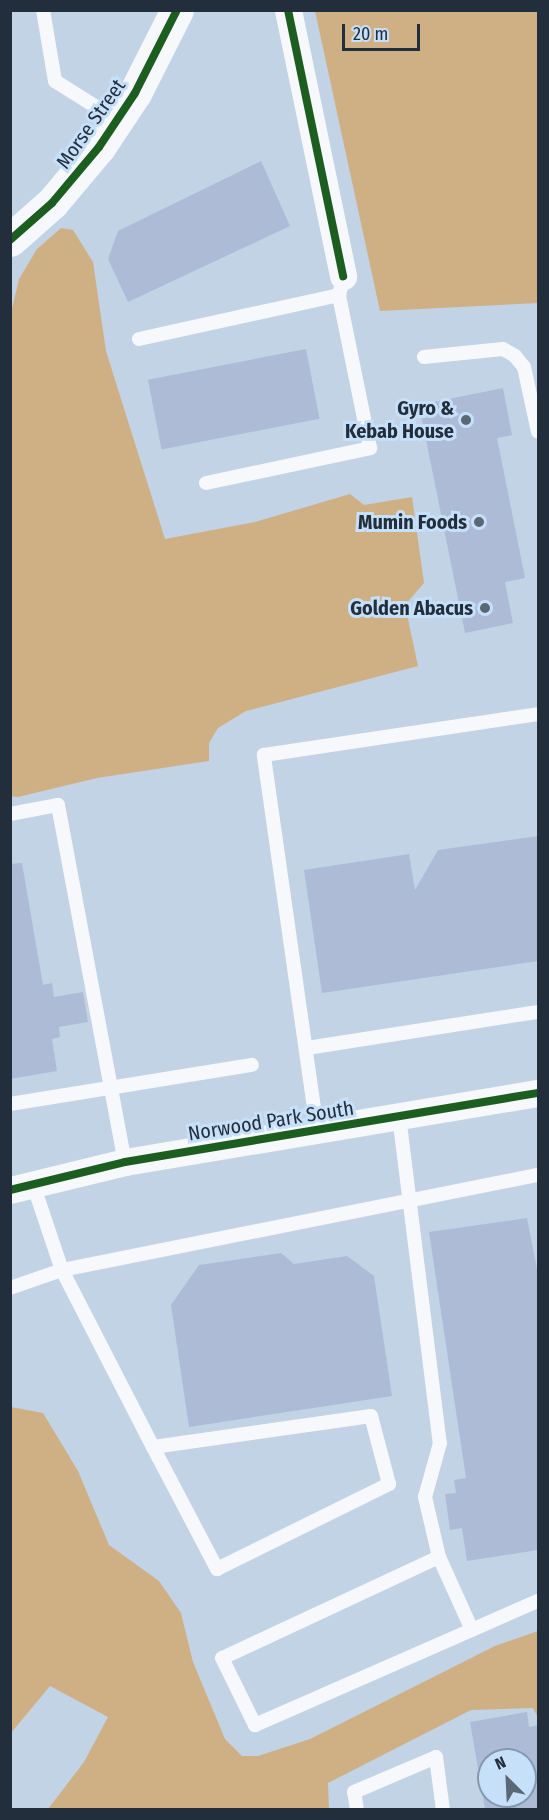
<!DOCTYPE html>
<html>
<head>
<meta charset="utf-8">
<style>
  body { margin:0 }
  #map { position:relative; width:549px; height:1820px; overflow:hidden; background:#c2d3e5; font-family:"Fira Sans Condensed",sans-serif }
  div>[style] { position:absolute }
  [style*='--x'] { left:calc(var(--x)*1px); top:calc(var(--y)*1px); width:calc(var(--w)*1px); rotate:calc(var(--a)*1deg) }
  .green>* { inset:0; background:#cfb085 }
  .building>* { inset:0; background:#aebbd7; transform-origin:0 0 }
  .service>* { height:14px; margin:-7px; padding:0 7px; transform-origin:7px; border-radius:7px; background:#f6f8fb }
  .minor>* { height:27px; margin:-13.5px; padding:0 13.5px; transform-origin:13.5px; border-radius:13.5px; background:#f6f8fb }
  .tertiary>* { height:33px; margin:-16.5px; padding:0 16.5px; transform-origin:16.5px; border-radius:16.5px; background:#f6f8fb }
  .cycleway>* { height:8px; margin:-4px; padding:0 4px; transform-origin:4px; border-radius:4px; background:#1b5e20 }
  .dots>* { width:16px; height:16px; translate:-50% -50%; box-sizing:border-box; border:3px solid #c7e0fa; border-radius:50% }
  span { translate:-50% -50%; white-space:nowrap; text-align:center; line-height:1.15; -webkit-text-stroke:6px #c7e0fa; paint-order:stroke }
  .street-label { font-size:20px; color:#222e3b }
  .poi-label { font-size:20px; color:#222e3b; font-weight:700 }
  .right { translate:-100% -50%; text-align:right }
  .frame { position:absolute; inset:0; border:12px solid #222e3b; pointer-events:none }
  .north { position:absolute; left:477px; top:1748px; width:60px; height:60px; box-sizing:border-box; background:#c7e0fa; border:2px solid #8599ae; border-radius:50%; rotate:336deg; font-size:16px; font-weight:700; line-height:24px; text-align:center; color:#222e3b }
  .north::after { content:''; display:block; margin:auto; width:21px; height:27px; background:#5a6876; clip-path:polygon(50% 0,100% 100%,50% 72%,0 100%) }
  .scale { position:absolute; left:342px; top:24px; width:78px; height:27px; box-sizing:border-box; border:3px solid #222e3b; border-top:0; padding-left:8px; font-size:18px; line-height:21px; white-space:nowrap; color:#222e3b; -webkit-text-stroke:4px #c7e0fa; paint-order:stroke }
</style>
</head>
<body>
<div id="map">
  <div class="green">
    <div style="clip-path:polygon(315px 11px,538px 11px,538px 303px,380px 311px)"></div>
    <div style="clip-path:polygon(61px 228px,73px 230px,93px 262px,106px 351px,165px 539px,255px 522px,350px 494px,364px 505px,412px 497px,424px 583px,405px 605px,418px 666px,246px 711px,218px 728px,209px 743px,209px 761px,97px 778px,18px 797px,10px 796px,11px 313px,19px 279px,37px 249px)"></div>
    <div style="clip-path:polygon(11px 1407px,43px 1413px,78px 1471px,109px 1545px,159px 1581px,181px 1613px,193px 1662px,225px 1739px,242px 1756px,258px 1756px,310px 1739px,495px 1646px,538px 1631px,538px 1718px,533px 1708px,471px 1710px,328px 1783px,329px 1809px,48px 1809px,84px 1762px,108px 1717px,50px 1686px,11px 1733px)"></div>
  </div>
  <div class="building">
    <div style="clip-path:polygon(261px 161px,290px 226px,128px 302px,108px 259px,118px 231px)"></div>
    <div style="left:306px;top:349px;width:71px;height:161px;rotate:79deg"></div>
    <div style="clip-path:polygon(503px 388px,512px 435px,497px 438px,525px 578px,505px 582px,513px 623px,465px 633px,419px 405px)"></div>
    <div style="clip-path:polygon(538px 836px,538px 961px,322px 993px,304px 870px,409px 854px,415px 890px,438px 850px)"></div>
    <div style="clip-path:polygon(22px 863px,43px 985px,52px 983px,54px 997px,83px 992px,88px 1022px,59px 1027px,60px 1037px,52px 1039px,57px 1071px,10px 1079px,10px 864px)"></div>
    <div style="clip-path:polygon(527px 1218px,538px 1274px,538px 1550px,467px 1561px,462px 1528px,450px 1530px,445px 1494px,456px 1493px,454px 1480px,466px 1478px,429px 1232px)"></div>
    <div style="clip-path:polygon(281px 1253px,294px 1264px,347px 1256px,374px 1276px,392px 1396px,189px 1427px,171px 1305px,199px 1265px)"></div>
    <div style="clip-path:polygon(evenodd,527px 1712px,529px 1727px,538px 1725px,538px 1809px,485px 1809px,470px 1722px,527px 1712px,489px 1760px,525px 1760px,525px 1796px,489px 1796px,489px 1760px)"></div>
  </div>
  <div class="service">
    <div style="--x:43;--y:10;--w:72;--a:80.4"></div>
    <div style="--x:55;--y:81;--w:73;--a:32.2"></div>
    <div style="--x:139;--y:339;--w:205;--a:-12.4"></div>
    <div style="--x:339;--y:295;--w:8;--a:-76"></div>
    <div style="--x:424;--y:357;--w:79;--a:-5.8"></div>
    <div style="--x:503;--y:349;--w:14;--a:30"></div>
    <div style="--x:515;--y:356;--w:14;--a:51"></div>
    <div style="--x:524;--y:367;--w:66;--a:77.8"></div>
    <div style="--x:206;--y:483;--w:168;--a:-12"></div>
    <div style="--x:370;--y:448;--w:156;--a:-101.5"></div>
    <div style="--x:10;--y:814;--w:49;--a:-10.6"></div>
    <div style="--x:58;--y:805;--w:363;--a:79.4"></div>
    <div style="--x:307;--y:1048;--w:234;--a:-8.9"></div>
    <div style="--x:10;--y:1104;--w:245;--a:-9.2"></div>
    <div style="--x:399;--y:1116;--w:330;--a:82.9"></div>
    <div style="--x:440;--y:1443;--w:56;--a:105.5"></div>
    <div style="--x:425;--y:1497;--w:62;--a:76.9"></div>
    <div style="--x:439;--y:1557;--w:80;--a:65.7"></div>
    <div style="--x:317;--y:1129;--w:378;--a:-98.1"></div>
    <div style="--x:264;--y:755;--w:277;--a:-8.5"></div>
    <div style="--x:33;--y:1184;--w:91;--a:71.4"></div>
    <div style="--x:62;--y:1270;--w:485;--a:-11.3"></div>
    <div style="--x:10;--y:1288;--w:55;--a:-19.1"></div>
    <div style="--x:62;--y:1270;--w:199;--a:62.8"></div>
    <div style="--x:153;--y:1447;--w:138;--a:62.3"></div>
    <div style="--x:217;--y:1569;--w:192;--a:-26.3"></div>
    <div style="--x:389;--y:1484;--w:70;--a:-104.8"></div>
    <div style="--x:371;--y:1416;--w:220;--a:171.9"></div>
    <div style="--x:439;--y:1557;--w:239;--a:155"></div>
    <div style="--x:222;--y:1658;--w:75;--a:63.8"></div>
    <div style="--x:255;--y:1725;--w:309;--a:-23.7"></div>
    <div style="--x:357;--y:1810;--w:18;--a:-99"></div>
    <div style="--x:354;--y:1792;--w:89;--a:-23.1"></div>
    <div style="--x:436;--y:1757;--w:53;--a:82.5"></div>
  </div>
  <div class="minor">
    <div style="--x:288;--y:10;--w:272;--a:78.3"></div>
    <div style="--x:10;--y:1190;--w:118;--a:-13.7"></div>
    <div style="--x:125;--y:1162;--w:419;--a:-9.5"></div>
  </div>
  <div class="tertiary">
    <div style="--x:10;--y:240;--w:56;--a:-41.4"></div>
    <div style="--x:52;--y:203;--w:73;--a:-50"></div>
    <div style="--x:99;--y:147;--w:65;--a:-56.3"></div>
    <div style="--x:135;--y:93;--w:93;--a:-63.2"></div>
  </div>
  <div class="cycleway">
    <div style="--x:288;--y:10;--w:272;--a:78.3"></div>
    <div style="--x:10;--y:240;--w:56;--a:-41.4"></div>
    <div style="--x:52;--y:203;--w:73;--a:-50"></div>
    <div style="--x:99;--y:147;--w:65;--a:-56.3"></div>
    <div style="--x:135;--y:93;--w:93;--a:-63.2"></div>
    <div style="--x:10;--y:1190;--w:118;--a:-13.7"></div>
    <div style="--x:125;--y:1162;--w:419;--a:-9.5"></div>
  </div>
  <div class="dots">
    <div style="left:466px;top:420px;background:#5a6876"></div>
    <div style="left:479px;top:522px;background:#5a6876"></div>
    <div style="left:485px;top:608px;background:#5a6876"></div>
  </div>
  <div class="street-label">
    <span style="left:91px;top:124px;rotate:-55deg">Morse Street</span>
    <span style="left:271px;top:1121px;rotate:-9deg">Norwood Park South</span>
  </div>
  <div class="poi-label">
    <span class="right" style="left:454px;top:420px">Gyro &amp;<br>Kebab House</span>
    <span class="right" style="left:467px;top:522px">Mumin Foods</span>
    <span class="right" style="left:473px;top:608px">Golden Abacus</span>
  </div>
  <div class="frame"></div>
  <div class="north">N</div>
  <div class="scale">20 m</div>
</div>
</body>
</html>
